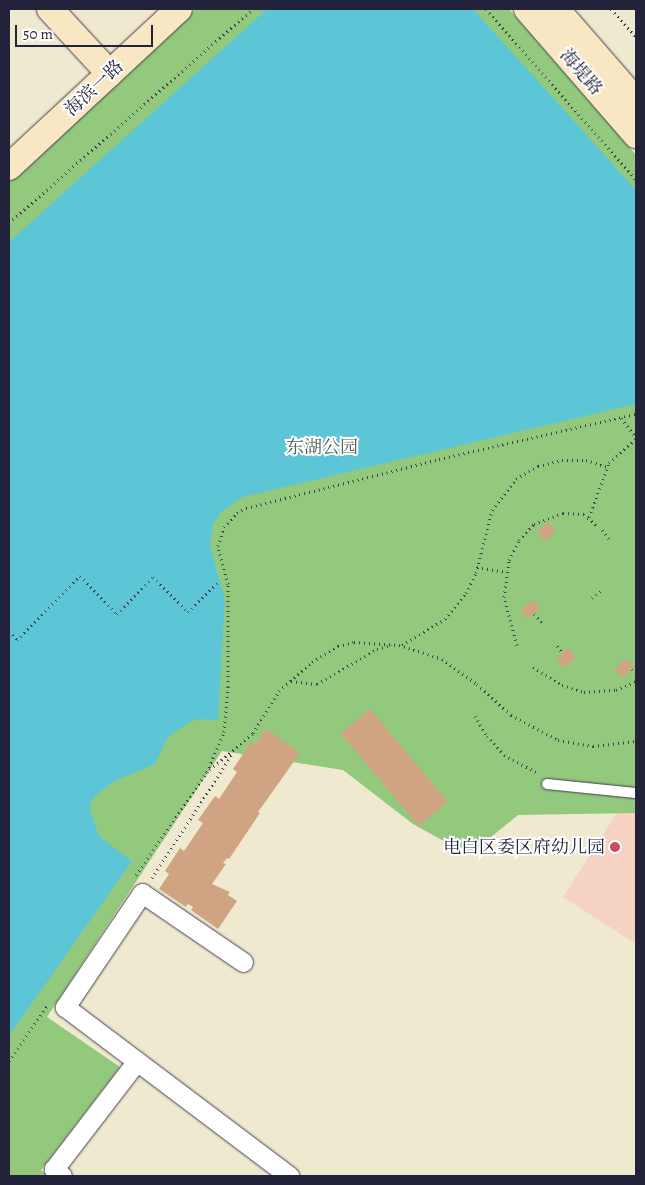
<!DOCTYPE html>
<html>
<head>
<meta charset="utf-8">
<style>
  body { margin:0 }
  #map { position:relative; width:645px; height:1185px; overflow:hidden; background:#efe9cf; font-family:Alegreya,"Noto Serif SC",serif }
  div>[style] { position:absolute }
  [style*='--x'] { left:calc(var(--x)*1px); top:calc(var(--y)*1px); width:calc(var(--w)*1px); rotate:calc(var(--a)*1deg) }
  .built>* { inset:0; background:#f6d2c3 }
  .green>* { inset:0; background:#93c97c }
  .water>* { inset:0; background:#5cc6d7 }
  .building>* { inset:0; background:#d0a382; transform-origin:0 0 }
  .path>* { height:3px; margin-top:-1.5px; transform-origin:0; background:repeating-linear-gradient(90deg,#414051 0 1px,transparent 0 5px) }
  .roads { filter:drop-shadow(0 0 1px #414051) drop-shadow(0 0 1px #414051) }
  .lane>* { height:10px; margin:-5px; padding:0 5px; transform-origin:5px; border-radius:5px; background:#fff }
  .street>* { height:19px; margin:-9.5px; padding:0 9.5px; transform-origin:9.5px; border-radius:9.5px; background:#fff }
  .secondary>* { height:26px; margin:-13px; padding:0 13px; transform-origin:13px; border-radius:13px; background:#f9e7c3 }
  .dots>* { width:14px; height:14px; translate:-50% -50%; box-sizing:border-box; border:2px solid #fff; border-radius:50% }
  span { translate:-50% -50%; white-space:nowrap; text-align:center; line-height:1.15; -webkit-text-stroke:4px #fff; paint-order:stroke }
  .street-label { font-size:18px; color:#22223b }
  .park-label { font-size:18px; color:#4a5c52 }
  .poi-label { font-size:18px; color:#22223b }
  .right { translate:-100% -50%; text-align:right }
  .frame { position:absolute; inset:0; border:10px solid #22223b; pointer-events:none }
  .scale { position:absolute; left:15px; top:25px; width:138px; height:22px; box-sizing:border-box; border:2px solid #22223b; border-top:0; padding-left:6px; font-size:15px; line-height:18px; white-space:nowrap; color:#22223b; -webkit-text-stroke:4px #fff; paint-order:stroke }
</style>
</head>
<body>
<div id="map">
  <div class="built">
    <div style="clip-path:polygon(627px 797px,636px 798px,636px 944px,563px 897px)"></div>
  </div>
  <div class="green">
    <div style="clip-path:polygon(196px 9px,509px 9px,636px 155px,636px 813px,518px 815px,469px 855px,413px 824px,343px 770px,222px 751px,47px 1017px,120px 1067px,41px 1170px,47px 1176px,9px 1176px,9px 177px)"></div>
  </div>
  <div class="water">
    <div style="clip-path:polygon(267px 9px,473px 9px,636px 190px,636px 404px,242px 497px,221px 512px,213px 524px,210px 545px,225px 601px,218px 720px,197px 719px,188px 723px,167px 738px,155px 764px,115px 781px,96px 795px,90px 804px,91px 812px,99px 836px,132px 861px,9px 1036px,9px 242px)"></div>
  </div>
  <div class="building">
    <div style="left:548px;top:522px;width:12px;height:15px;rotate:48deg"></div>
    <div style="left:533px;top:600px;width:11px;height:16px;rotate:52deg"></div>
    <div style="left:568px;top:648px;width:12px;height:16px;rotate:48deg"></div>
    <div style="left:625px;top:658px;width:12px;height:16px;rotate:42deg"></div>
    <div style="left:370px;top:709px;width:121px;height:38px;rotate:50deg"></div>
    <div style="clip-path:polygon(266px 729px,300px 753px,258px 812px,260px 813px,229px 859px,227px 858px,223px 863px,226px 864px,212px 884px,230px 892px,228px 895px,237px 901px,218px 929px,191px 910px,193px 907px,188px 904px,186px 907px,159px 889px,169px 874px,165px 871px,180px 848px,184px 851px,203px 823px,198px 820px,215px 796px,219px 799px,237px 772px,233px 769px,251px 742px,255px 745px)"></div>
  </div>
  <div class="path">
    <div style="--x:486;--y:9;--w:227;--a:48.7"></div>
    <div style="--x:611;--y:9;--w:38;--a:48"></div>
    <div style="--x:9;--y:223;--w:325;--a:-41.3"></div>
    <div style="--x:621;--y:418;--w:24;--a:52"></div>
    <div style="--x:589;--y:517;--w:58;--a:-69.7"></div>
    <div style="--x:609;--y:463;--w:36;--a:-42"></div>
    <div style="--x:602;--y:530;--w:11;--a:52"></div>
    <div style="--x:477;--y:567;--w:29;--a:10"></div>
    <div style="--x:592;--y:598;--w:11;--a:-38"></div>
    <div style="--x:534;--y:614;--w:12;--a:48"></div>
    <div style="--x:9;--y:631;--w:12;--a:48"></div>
    <div style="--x:17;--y:640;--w:90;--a:-45.5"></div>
    <div style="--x:80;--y:576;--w:53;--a:45.8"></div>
    <div style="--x:117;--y:614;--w:52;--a:-45.8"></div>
    <div style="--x:153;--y:577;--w:49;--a:45"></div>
    <div style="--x:188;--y:612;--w:45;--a:-45"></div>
    <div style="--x:402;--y:645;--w:50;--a:-31.2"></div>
    <div style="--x:445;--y:619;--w:33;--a:-51"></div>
    <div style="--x:466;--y:593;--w:22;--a:-63"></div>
    <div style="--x:476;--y:573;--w:65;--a:-75.7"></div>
    <div style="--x:492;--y:510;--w:39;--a:-52"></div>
    <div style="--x:516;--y:479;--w:26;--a:-31"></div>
    <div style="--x:538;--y:466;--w:25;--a:-14"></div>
    <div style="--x:562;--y:460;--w:24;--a:0"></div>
    <div style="--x:586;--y:460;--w:23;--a:18"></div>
    <div style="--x:517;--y:645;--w:50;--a:-105.2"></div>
    <div style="--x:504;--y:597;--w:37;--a:-82"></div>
    <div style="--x:509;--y:560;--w:22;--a:-63"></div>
    <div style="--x:519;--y:540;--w:22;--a:-47"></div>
    <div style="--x:534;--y:524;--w:31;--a:-21"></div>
    <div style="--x:563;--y:513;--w:21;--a:3"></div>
    <div style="--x:584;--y:514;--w:18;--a:43"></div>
    <div style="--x:557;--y:646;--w:8;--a:50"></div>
    <div style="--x:533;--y:667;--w:34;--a:32"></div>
    <div style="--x:562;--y:685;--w:23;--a:18"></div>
    <div style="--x:584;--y:692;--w:32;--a:-4"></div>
    <div style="--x:616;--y:690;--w:22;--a:-24"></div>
    <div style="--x:632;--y:669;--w:6;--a:45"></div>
    <div style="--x:291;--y:681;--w:26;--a:7"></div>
    <div style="--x:317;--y:684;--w:69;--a:-30.3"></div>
    <div style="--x:377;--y:649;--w:15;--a:-16"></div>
    <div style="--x:475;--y:716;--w:23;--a:59"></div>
    <div style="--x:487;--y:736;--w:25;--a:48"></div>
    <div style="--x:504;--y:755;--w:38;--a:28"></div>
    <div style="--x:207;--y:772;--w:43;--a:-67"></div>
    <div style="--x:224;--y:732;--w:46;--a:-85"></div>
    <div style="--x:228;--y:686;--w:102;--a:-90"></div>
    <div style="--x:228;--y:584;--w:39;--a:-105"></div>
    <div style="--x:218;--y:546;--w:20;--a:-72"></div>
    <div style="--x:224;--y:527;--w:19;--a:-47"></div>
    <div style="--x:237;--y:513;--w:10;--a:-29"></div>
    <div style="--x:246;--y:508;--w:199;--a:-14.2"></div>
    <div style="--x:439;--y:459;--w:202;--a:-12.9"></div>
    <div style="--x:136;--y:875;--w:124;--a:-55.5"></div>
    <div style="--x:206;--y:773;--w:62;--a:-40.4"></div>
    <div style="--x:253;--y:733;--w:49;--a:-58.2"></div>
    <div style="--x:279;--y:691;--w:44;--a:-41.3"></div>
    <div style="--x:312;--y:662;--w:31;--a:-32"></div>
    <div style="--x:338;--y:646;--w:16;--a:-14"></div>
    <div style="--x:354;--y:642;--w:45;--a:3.8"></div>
    <div style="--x:399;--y:645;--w:45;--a:18"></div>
    <div style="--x:442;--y:659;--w:43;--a:35.5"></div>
    <div style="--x:477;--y:684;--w:46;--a:42.4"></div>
    <div style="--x:511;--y:715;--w:53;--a:28"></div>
    <div style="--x:558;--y:740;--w:36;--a:10"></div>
    <div style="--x:593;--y:746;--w:43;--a:-6.6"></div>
    <div style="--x:152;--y:878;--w:149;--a:-57.1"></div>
    <div style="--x:9;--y:1061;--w:67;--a:-55.4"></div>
  </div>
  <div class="roads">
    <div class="lane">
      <div style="--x:547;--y:784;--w:89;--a:5.8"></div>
    </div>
    <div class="street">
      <div style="--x:243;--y:962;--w:122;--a:-145.7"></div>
      <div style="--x:142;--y:893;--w:138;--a:124"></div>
      <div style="--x:65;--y:1007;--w:281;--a:37"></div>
      <div style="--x:62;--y:1176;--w:11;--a:-139"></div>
      <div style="--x:54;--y:1169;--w:136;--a:-52.5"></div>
    </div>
    <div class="secondary">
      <div style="--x:50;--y:9;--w:88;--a:47.3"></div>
      <div style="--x:527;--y:9;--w:167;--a:49.1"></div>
      <div style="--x:556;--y:9;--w:122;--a:49"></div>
      <div style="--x:9;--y:167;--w:232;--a:-42.9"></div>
    </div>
  </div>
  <div class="dots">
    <div style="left:615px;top:847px;background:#d1495b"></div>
  </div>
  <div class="street-label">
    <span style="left:581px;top:72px;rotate:49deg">海堤路</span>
    <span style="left:94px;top:88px;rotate:-43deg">海滨一路</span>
  </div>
  <div class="park-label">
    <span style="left:322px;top:447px">东湖公园</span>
  </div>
  <div class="poi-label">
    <span class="right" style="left:605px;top:847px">电白区委区府幼儿园</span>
  </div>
  <div class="frame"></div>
  <div class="scale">50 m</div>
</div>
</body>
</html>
